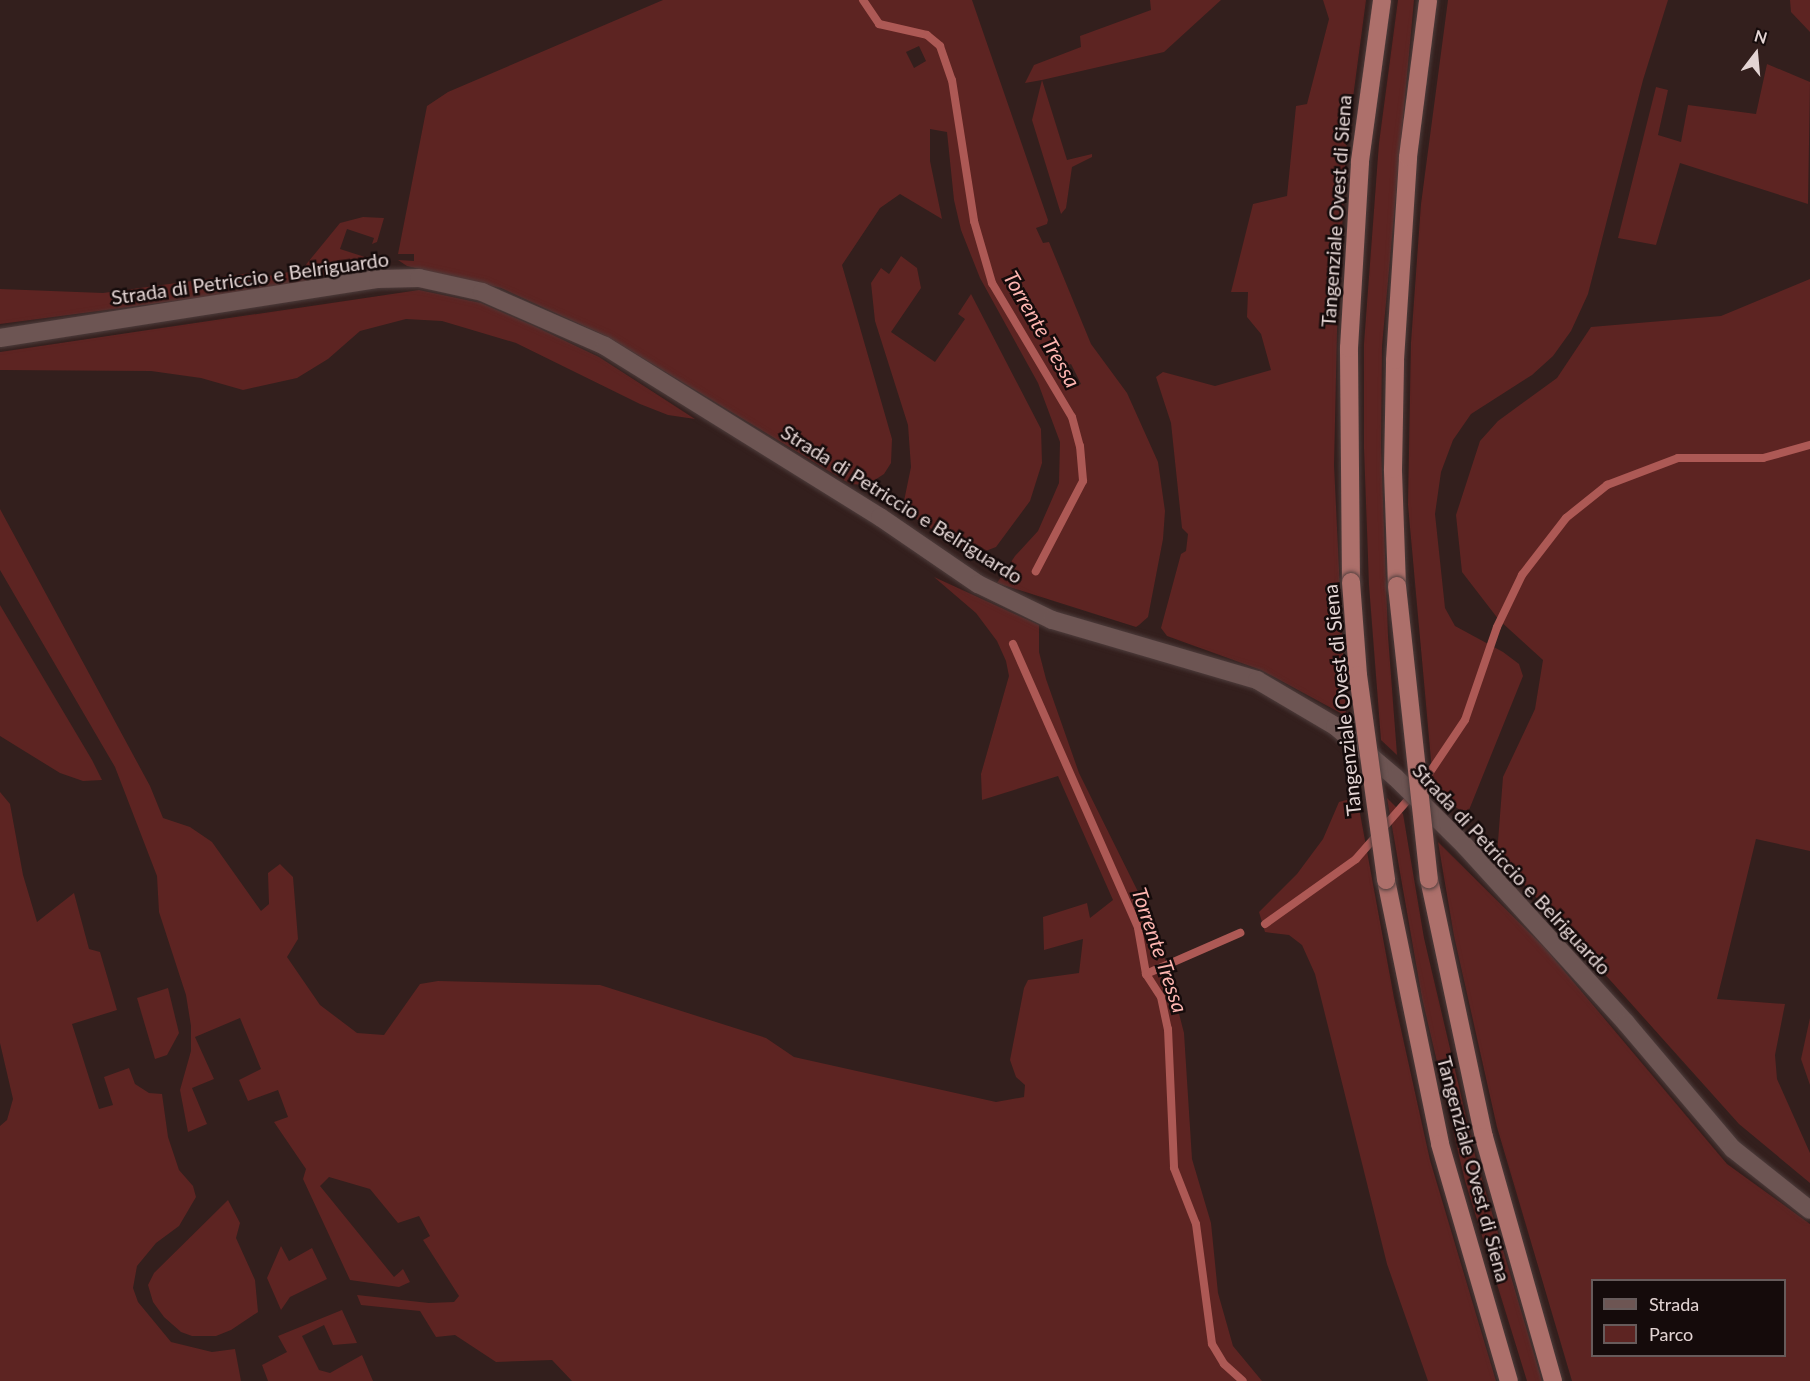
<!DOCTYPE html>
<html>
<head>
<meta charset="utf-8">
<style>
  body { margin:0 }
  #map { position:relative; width:1810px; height:1381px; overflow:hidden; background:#331f1d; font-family:Lato,sans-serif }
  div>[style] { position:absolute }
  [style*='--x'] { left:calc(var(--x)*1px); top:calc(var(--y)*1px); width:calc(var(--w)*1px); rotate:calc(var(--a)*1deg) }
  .green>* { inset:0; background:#5d2422 }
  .stream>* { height:8px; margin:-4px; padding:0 4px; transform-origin:4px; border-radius:4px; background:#ad5955 }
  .roads { filter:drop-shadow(0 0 2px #4e3d3c) drop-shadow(0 0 2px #4e3d3c) }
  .tertiary>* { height:18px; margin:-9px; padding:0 9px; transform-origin:9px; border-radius:9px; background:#6d5553 }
  .trunk>* { height:18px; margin:-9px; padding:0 9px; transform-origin:9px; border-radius:9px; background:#ad706b }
  .bridges { filter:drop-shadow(0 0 2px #4e3d3c) drop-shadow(0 0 2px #4e3d3c) }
  .trunk-bridge>* { height:18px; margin:-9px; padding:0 9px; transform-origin:9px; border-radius:9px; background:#ad706b }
  span { translate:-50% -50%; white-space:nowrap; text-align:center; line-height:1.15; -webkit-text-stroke:5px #150b0b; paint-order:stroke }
  .street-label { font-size:20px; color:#e3d4d3 }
  .water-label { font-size:21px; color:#feb6b1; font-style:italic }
  .legend { position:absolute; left:1591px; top:1279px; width:195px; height:78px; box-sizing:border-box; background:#150b0b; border:2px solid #675b5b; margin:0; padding:8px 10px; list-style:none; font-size:18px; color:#e3d4d3 }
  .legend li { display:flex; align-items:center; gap:12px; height:30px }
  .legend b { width:30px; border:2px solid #675b5b }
  .north { position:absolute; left:1726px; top:24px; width:60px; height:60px; -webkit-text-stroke:4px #150b0b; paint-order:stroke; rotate:16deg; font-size:16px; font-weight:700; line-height:24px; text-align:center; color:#e3d4d3 }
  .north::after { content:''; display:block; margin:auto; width:21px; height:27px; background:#e3d4d3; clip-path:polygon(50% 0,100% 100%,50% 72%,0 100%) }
</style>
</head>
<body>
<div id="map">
  <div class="green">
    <div style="clip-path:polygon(evenodd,663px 0,972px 0,1048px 220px,1047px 224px,1036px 228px,1043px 243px,1049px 242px,1091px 344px,1127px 393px,1158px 462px,1165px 511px,1163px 539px,1148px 617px,1139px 625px,1136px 627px,997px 583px,1015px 556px,1038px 531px,1049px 506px,1059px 483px,1060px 442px,1038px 383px,980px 278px,961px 230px,954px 200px,947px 132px,930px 129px,930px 161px,942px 219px,900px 194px,880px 208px,842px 265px,892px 439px,891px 463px,884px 474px,867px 485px,850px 484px,608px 337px,501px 288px,407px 266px,398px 260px,414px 261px,414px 254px,398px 254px,427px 106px,448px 92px,663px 0,919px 46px,926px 61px,914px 68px,906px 52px,919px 46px,663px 0,1071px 364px,1081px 384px,1067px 390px,1057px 370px,1071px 364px)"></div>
    <div style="clip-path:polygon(1150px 0,1221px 0,1164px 52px,1042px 80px,1067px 160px,1092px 154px,1092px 157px,1072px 167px,1066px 208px,1061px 214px,1032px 120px,1042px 80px,1025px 83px,1034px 65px,1081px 47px,1080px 36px,1151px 10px)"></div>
    <div style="clip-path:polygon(1323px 0,1366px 0,1346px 150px,1337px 332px,1334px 465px,1346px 716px,1261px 670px,1167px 636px,1161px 628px,1181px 554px,1186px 551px,1188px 534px,1182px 528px,1171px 423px,1156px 377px,1163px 372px,1215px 386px,1271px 370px,1261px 334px,1247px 317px,1248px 292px,1231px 292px,1253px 204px,1287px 196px,1296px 106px,1307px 104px,1329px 19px)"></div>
    <div style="clip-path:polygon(1398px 0,1414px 0,1382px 346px,1381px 446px,1388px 636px,1397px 755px,1381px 740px,1369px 585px,1364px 448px,1364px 344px,1379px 143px)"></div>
    <div style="clip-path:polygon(1448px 0,1668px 0,1643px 80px,1588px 294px,1571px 331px,1553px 356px,1532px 375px,1471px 414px,1453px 440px,1441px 472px,1435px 514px,1445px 608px,1455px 626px,1503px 652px,1519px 664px,1523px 676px,1469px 810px,1460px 810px,1434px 793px,1408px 505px,1411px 343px,1421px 204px)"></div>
    <div style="clip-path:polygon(1790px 0,1810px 0,1810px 32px,1791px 12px)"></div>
    <div style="clip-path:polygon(1767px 64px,1810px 82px,1808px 204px,1680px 163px,1656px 245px,1618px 238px,1656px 87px,1668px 90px,1658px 135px,1681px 142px,1688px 105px,1756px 114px)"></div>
    <div style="clip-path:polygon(363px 217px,384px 218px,377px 242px,372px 244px,374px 238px,347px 229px,340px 249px,368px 258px,370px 262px,366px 269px,266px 289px,0 324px,0 289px,103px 293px,250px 273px,275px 276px,304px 267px,340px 223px)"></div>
    <div style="clip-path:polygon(901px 256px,917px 268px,921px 288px,891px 332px,935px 362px,965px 319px,958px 314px,971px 294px,1041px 429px,1042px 463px,1030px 501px,996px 547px,983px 552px,970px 554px,907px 513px,903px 506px,911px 467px,908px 425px,875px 321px,871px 283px,881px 268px,889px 274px)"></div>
    <div style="clip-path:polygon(1810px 279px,1810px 851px,1756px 839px,1717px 999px,1785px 1004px,1775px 1055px,1777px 1079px,1810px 1153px,1810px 1183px,1739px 1124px,1497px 854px,1503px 777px,1535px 709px,1543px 660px,1499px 620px,1462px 572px,1456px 515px,1480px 441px,1498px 421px,1557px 378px,1591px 327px,1721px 316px)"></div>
    <div style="clip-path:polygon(419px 290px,481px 303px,536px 327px,599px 357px,695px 419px,668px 415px,640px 404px,516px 343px,442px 321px,406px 319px,360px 331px,328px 359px,297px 378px,243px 390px,201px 378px,151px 371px,0 370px,0 352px)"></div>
    <div style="clip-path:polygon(0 509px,150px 786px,163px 818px,190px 827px,212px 842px,261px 911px,269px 904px,268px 873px,280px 864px,293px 877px,298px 939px,287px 957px,320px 1005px,357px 1033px,384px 1035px,420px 984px,438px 981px,600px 985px,766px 1038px,794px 1057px,996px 1102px,1024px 1097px,1025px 1085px,1016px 1077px,1010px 1060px,1024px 988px,1028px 980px,1079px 973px,1083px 939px,1044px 950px,1043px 917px,1087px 903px,1090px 918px,1113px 900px,1058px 776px,982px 800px,981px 774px,1009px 676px,1006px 661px,997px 641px,976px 613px,934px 577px,1039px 625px,1039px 652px,1046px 679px,1079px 773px,1158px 932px,1184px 1033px,1192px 1159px,1211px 1223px,1218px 1293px,1233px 1346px,1262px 1381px,572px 1381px,552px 1360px,496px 1362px,455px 1335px,436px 1337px,420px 1311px,361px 1305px,357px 1295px,429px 1303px,454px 1302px,459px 1296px,423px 1240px,430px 1236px,419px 1216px,398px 1223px,370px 1189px,329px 1177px,320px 1186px,394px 1277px,403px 1269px,410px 1282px,399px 1287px,350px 1280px,303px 1179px,306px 1169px,274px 1122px,288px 1117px,278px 1090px,248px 1101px,239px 1080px,261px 1069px,240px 1018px,195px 1037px,214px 1079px,192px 1088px,207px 1124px,188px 1132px,180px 1090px,191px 1051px,191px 1026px,186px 995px,159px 912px,157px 876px,115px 767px,0 570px)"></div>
    <div style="clip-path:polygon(0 605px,92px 760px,102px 780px,83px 781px,60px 773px,0 736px)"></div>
    <div style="clip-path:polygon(0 792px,10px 804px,23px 875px,37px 922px,74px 893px,89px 949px,100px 952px,117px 1010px,72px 1024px,99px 1109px,113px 1105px,104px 1077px,129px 1068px,135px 1084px,149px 1093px,162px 1094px,168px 1137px,179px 1170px,193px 1186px,196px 1197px,179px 1226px,156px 1243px,137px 1266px,133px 1288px,138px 1302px,171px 1342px,212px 1352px,235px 1349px,241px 1381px,0 1381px,0 1126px,7px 1120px,13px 1099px,0 1043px)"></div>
    <div style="clip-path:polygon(1357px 797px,1394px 998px,1430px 1160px,1496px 1381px,1428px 1381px,1387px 1264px,1315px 974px,1302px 945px,1289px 935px,1265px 932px,1259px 912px,1297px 874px,1323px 839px,1339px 802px)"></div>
    <div style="clip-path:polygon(1387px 798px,1403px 814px,1424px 938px,1476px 1159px,1542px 1381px,1527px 1381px,1465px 1181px,1422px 998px)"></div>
    <div style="clip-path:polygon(evenodd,1438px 842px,1544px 947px,1727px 1164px,1810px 1224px,1810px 1381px,1572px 1381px,1497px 1127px,1454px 936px,1438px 842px,1592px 1280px,1784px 1280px,1784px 1356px,1592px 1356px,1592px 1280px)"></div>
    <div style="clip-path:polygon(168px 988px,179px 1033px,167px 1055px,155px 1059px,137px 998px)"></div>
    <div style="clip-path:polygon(1810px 1018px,1810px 1085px,1801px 1059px)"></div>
    <div style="clip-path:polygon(228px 1200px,240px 1223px,236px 1238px,255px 1280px,258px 1312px,231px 1330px,216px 1336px,192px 1336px,181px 1332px,164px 1317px,153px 1302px,148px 1285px,154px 1273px)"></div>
    <div style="clip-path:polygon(281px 1246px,289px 1261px,312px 1248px,327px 1279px,290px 1297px,281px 1310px,267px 1278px)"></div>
    <div style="clip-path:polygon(342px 1310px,357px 1343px,333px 1345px,324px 1325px,302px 1336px,319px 1370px,330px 1373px,362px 1355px,373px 1381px,268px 1381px,262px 1365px,287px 1352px,278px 1336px)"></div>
  </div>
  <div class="stream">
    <div style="--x:863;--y:0;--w:29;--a:56"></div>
    <div style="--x:879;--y:24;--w:49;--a:12.9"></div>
    <div style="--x:927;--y:35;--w:17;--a:40"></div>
    <div style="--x:940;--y:46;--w:36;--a:71"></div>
    <div style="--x:952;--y:80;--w:143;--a:81.1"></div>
    <div style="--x:974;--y:221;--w:65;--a:73.8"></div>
    <div style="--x:992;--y:283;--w:156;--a:59.2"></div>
    <div style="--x:1072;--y:417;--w:30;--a:75"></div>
    <div style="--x:1080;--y:446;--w:35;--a:85"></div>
    <div style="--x:1083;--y:481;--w:102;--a:117.6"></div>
    <div style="--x:1013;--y:644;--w:310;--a:66.2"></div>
    <div style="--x:1138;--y:928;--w:47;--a:80.1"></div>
    <div style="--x:1146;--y:974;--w:27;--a:57"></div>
    <div style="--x:1161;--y:997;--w:33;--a:78"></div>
    <div style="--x:1168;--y:1029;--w:139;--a:87.5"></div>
    <div style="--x:1174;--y:1168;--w:60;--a:68.6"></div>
    <div style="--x:1196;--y:1224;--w:121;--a:82.4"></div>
    <div style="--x:1212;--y:1344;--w:23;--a:59"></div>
    <div style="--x:1224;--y:1364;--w:25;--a:42"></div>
    <div style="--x:1422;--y:784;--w:77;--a:-56.1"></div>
    <div style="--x:1465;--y:720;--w:98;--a:-71"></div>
    <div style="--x:1497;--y:627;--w:58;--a:-64.3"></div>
    <div style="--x:1522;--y:575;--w:72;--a:-52.3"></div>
    <div style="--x:1566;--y:518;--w:53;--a:-38.8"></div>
    <div style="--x:1607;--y:485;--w:76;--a:-20.8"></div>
    <div style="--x:1678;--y:458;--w:85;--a:0"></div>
    <div style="--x:1763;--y:458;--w:49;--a:-15.5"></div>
    <div style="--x:1265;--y:924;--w:112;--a:-35.5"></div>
    <div style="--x:1356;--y:859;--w:85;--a:-48.8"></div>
    <div style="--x:1146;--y:974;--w:103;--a:-23.6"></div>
  </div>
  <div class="roads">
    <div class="tertiary">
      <div style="--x:0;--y:338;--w:383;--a:-8.9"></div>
      <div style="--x:378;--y:279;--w:41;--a:-1.4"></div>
      <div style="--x:419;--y:278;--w:65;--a:12.5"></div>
      <div style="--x:482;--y:292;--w:134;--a:23.7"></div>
      <div style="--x:605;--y:346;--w:324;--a:31.9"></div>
      <div style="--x:880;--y:517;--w:119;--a:34.4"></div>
      <div style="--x:978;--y:584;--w:82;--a:25.9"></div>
      <div style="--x:1052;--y:620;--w:214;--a:16.3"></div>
      <div style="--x:1257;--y:680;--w:91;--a:30.5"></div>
      <div style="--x:1335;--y:726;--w:80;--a:40.4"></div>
      <div style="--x:1396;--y:778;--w:97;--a:44.6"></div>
      <div style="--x:1465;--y:846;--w:239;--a:47.7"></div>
      <div style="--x:1626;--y:1023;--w:165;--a:49.7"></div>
      <div style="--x:1733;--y:1149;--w:98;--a:38.4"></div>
    </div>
    <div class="trunk">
      <div style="--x:1351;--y:582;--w:234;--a:-90.5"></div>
      <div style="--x:1349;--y:348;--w:187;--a:-86.6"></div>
      <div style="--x:1360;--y:161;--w:162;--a:-82.2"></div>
      <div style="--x:1397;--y:586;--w:117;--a:-92"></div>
      <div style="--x:1393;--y:469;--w:109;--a:-88.9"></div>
      <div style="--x:1395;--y:360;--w:203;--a:-86.3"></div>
      <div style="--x:1408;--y:157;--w:158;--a:-82.7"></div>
      <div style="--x:1429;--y:879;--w:264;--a:78"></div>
      <div style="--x:1484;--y:1137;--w:254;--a:74.2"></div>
      <div style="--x:1386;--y:880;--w:269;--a:78.4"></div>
      <div style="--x:1440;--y:1144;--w:247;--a:73.8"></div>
    </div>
  </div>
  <div class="bridges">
    <div class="trunk-bridge">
      <div style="--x:1351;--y:582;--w:93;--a:85.7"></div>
      <div style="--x:1358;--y:675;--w:207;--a:82.2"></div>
      <div style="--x:1397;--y:586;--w:295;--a:83.8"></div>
    </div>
  </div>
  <div class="street-label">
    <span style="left:1336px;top:211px;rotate:-86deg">Tangenziale Ovest di Siena</span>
    <span style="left:250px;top:278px;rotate:-8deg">Strada di Petriccio e Belriguardo</span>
    <span style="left:902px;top:504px;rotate:32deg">Strada di Petriccio e Belriguardo</span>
    <span style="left:1342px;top:700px;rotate:-96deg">Tangenziale Ovest di Siena</span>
    <span style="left:1512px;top:869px;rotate:47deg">Strada di Petriccio e Belriguardo</span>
    <span style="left:1474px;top:1169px;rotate:75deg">Tangenziale Ovest di Siena</span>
  </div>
  <div class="water-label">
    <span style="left:1042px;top:329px;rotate:60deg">Torrente Tressa</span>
    <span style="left:1160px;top:950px;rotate:71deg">Torrente Tressa</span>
  </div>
  <ul class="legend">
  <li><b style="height:8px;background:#6d5553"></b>Strada</li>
  <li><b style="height:16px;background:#5d2422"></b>Parco</li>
  </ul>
  <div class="north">N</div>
</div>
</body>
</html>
